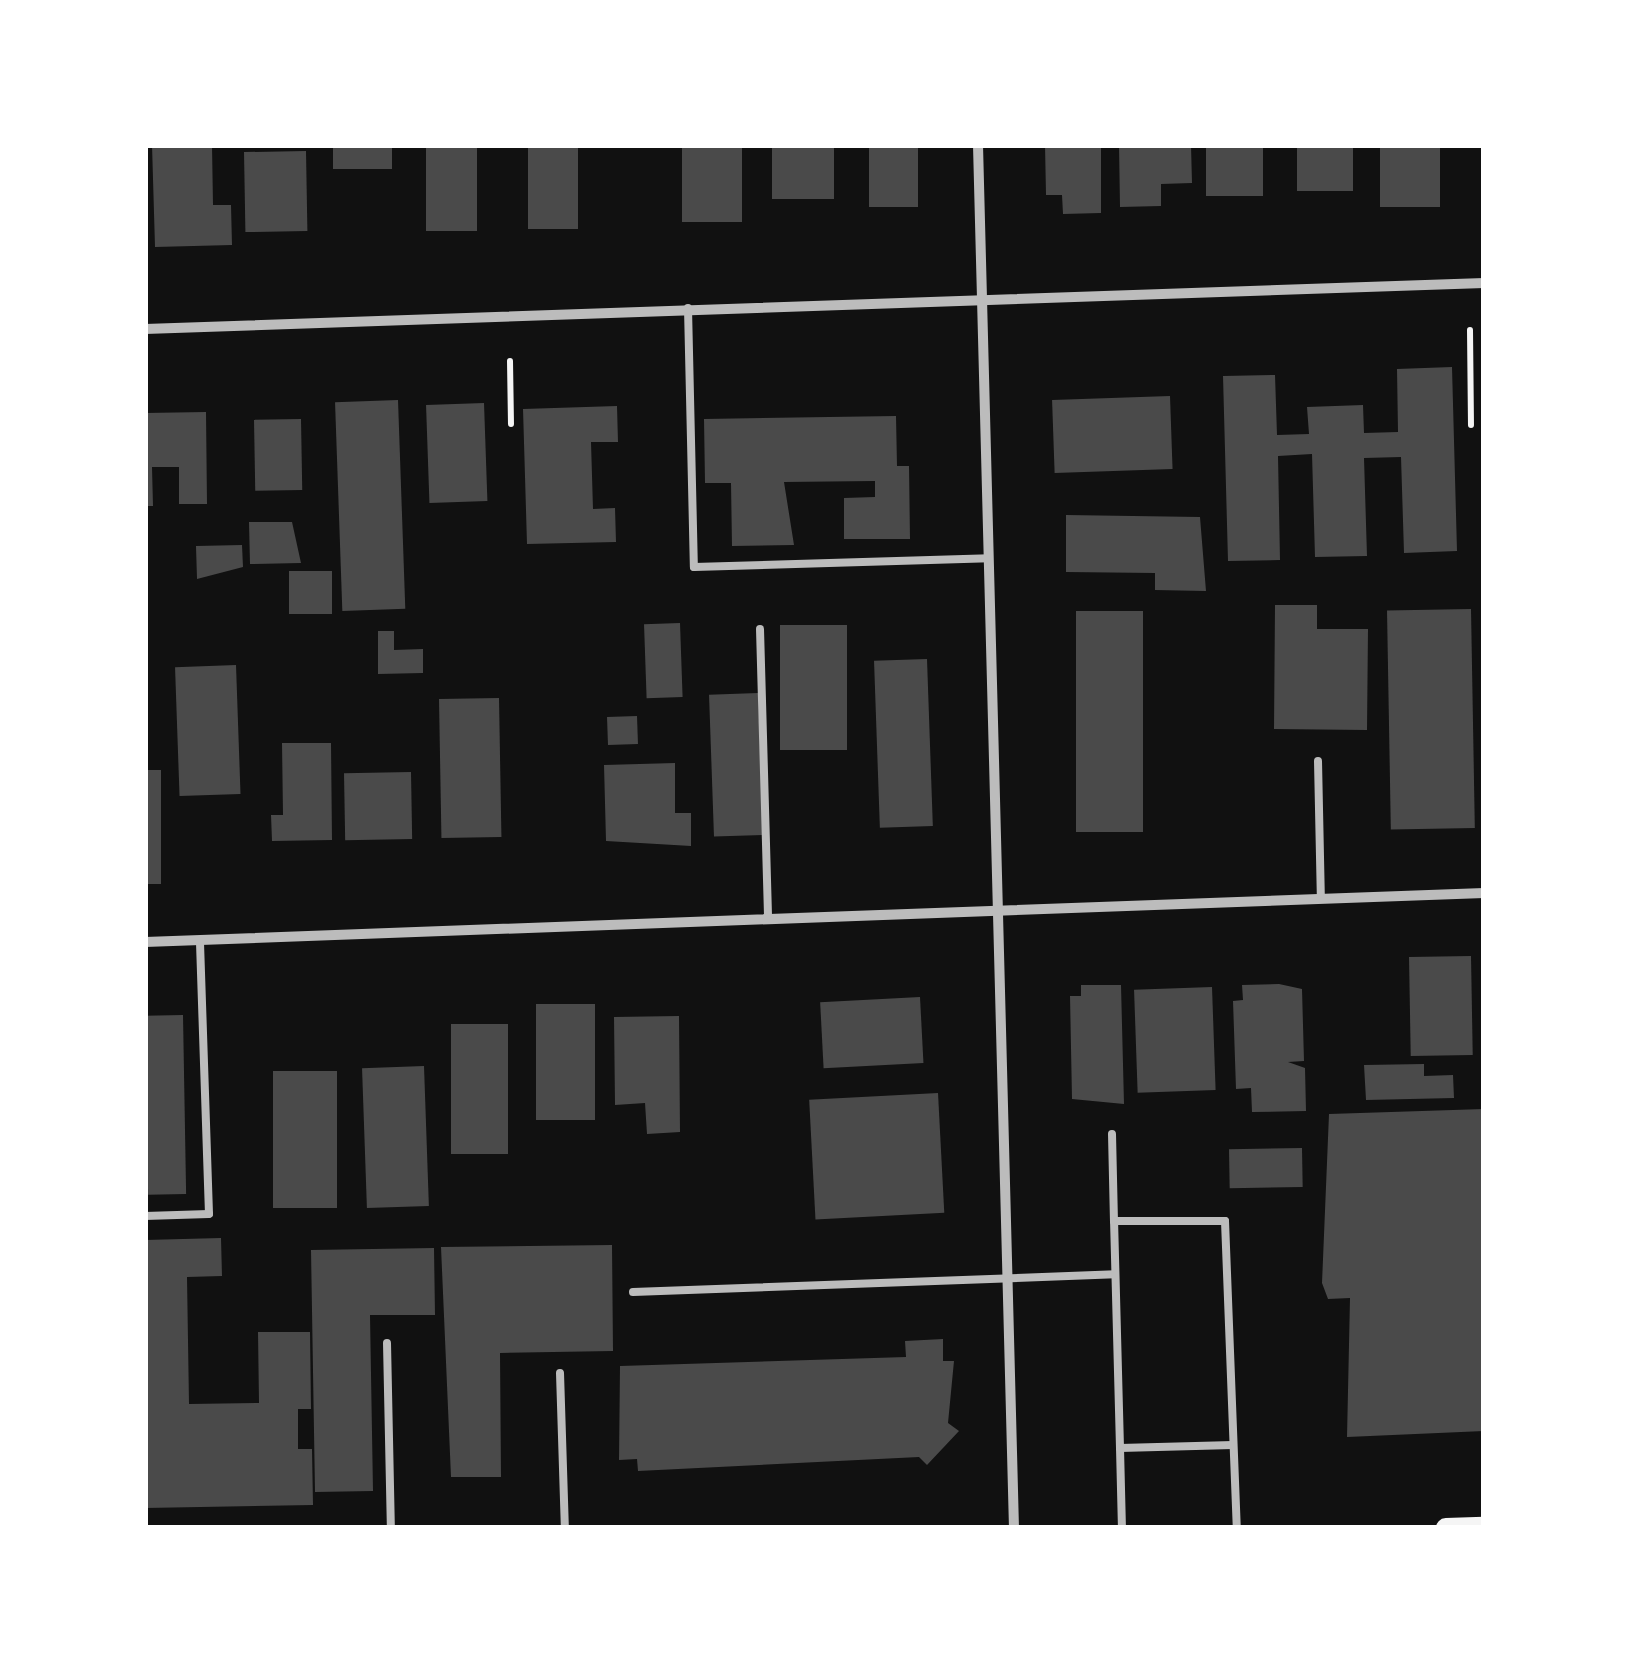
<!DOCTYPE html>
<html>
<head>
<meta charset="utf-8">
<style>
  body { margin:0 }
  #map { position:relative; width:1629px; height:1673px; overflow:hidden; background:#111; font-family:Signika,sans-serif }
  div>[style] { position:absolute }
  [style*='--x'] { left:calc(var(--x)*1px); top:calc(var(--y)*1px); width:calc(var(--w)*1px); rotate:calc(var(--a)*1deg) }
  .building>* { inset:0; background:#4a4a4a; transform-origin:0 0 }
  .path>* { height:6px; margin:-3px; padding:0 3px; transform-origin:3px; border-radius:3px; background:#f5f5f5 }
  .service>* { height:8px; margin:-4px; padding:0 4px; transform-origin:4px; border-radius:4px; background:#bcbcbc }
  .minor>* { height:10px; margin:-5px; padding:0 5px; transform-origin:5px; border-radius:5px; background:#bcbcbc }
  .secondary>* { height:20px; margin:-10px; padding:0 10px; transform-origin:10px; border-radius:10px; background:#f5f5f5 }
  span { translate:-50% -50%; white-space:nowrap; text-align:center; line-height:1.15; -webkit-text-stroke:9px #fff; paint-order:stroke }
  .frame { position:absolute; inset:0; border:148px solid #fff; pointer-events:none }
</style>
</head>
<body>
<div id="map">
  <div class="building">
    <div style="clip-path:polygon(152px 145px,212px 145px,213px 205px,231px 205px,232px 245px,155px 247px)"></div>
    <div style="left:333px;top:145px;width:59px;height:24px"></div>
    <div style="left:426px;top:145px;width:51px;height:86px"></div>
    <div style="left:528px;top:145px;width:50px;height:84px"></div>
    <div style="left:682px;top:145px;width:60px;height:77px"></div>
    <div style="left:772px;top:145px;width:62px;height:54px"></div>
    <div style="left:869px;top:145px;width:49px;height:62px"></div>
    <div style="clip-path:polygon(1045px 145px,1101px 145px,1101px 213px,1063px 214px,1062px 195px,1046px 195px)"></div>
    <div style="clip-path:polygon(1119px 145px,1191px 145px,1192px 183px,1161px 184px,1161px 206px,1120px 207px)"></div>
    <div style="left:1206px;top:145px;width:57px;height:51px"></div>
    <div style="left:1297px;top:145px;width:56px;height:46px"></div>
    <div style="left:1380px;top:145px;width:60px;height:62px"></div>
    <div style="left:306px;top:151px;width:80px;height:62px;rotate:89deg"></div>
    <div style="clip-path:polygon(1452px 367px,1457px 551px,1404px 553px,1401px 457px,1364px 458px,1367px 556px,1315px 557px,1312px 454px,1278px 456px,1280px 560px,1228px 561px,1223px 376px,1275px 375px,1277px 435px,1309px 434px,1307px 407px,1363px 405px,1364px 433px,1398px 432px,1397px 369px)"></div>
    <div style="left:1170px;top:396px;width:73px;height:118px;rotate:88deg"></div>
    <div style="left:398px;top:400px;width:209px;height:63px;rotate:88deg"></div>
    <div style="left:484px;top:403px;width:98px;height:58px;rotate:88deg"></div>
    <div style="clip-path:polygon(617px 406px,618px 442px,591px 442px,593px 509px,615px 508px,616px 542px,527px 544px,523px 409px)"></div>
    <div style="clip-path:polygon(206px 412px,207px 504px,179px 504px,179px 467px,152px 467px,153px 506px,145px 506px,145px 413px)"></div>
    <div style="clip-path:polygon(896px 416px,897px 466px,909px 466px,910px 539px,844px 539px,844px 498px,875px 497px,875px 481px,784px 482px,794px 545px,732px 546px,731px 483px,705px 483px,704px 419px)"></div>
    <div style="left:301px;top:419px;width:71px;height:47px;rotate:89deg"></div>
    <div style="clip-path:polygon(1066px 515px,1200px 517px,1206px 591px,1155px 590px,1155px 573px,1066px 572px)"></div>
    <div style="clip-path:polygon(249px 522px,292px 522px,301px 563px,250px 564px)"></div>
    <div style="clip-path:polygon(242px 545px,243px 567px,197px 579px,196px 546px)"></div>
    <div style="left:332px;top:571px;width:43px;height:43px;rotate:90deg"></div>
    <div style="clip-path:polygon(1275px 605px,1317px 605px,1317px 629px,1368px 629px,1367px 730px,1274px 729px)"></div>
    <div style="left:1471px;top:609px;width:219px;height:84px;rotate:89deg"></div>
    <div style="left:1076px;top:611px;width:67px;height:221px"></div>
    <div style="left:680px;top:623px;width:74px;height:36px;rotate:88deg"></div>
    <div style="left:780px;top:625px;width:67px;height:125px"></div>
    <div style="clip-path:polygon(378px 631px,394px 631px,394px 650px,423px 649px,423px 673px,378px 674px)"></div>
    <div style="left:927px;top:659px;width:167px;height:53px;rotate:88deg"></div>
    <div style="left:236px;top:665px;width:129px;height:61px;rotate:88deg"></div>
    <div style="left:758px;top:693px;width:142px;height:49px;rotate:88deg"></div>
    <div style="left:499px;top:698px;width:139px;height:60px;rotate:89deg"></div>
    <div style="left:637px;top:716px;width:28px;height:30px;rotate:88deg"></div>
    <div style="clip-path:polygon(282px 743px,331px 743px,332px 840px,272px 841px,271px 815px,283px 815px)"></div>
    <div style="clip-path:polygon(675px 763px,675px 813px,691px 813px,691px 846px,606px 841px,604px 765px)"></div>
    <div style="left:145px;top:770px;width:16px;height:114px"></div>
    <div style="left:411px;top:772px;width:67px;height:67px;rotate:89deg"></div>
    <div style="left:1471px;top:956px;width:99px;height:62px;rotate:89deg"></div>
    <div style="clip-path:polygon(1279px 984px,1302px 989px,1304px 1061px,1288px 1062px,1305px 1068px,1306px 1111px,1252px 1112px,1251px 1088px,1236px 1089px,1233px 1001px,1243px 1000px,1242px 985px)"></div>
    <div style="clip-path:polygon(1081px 985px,1121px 985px,1124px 1104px,1072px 1099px,1070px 996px,1081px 996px)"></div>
    <div style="left:1212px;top:987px;width:103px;height:78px;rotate:88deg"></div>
    <div style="left:920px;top:997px;width:66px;height:100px;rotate:87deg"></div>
    <div style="left:536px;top:1004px;width:59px;height:116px"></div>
    <div style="left:183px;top:1015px;width:179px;height:38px;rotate:89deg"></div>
    <div style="clip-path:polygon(679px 1016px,680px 1132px,647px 1134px,645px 1103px,615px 1105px,614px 1017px)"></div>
    <div style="left:508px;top:1024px;width:130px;height:57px;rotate:90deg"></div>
    <div style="clip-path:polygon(1424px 1064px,1424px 1076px,1453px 1075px,1454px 1098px,1366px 1100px,1364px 1065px)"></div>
    <div style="left:424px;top:1066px;width:140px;height:62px;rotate:88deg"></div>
    <div style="left:273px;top:1071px;width:64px;height:137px"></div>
    <div style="left:938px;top:1093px;width:120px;height:129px;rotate:87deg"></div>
    <div style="clip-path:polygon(1484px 1109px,1484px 1431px,1347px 1437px,1350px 1298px,1328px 1299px,1322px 1283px,1329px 1114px)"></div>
    <div style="left:1302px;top:1148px;width:39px;height:73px;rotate:89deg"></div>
    <div style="clip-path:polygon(221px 1238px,222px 1276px,187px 1277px,189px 1404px,259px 1403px,258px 1332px,310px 1332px,311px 1409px,298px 1409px,298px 1449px,312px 1449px,313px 1505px,145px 1508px,145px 1240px)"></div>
    <div style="clip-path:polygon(612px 1245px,613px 1351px,500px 1353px,501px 1477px,451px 1477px,441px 1247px)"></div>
    <div style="clip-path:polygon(434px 1248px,435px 1315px,370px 1315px,373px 1491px,315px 1492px,311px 1250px)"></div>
    <div style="clip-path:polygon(943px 1339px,943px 1361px,954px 1361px,948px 1423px,959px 1431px,927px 1465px,919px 1457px,638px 1471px,637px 1459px,619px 1460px,620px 1366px,906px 1357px,905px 1341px)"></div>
  </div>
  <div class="path">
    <div style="--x:1470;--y:330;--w:95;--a:89.4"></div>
    <div style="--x:510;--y:361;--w:63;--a:89.1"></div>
  </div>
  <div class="service">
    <div style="--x:688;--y:308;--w:259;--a:88.7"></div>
    <div style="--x:694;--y:567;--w:295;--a:-1.7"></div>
    <div style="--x:760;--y:629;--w:290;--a:88.4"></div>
    <div style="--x:1318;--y:761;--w:138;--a:88.8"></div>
    <div style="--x:1112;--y:1134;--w:87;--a:88.7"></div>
    <div style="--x:145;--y:1216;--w:64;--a:-1.8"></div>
    <div style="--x:209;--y:1214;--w:273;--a:-91.9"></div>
    <div style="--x:633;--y:1292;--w:482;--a:-2.1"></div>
    <div style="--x:387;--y:1343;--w:185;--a:88.8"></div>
    <div style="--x:560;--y:1373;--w:155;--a:88.2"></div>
    <div style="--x:1233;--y:1445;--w:113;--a:178.5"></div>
    <div style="--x:1120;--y:1448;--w:227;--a:-91.5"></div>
    <div style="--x:1114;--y:1221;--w:111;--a:0"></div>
    <div style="--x:1225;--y:1221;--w:307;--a:87.8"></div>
    <div style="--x:1120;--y:1448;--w:80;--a:88.6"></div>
  </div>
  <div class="minor">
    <div style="--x:978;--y:145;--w:1383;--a:88.51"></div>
    <div style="--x:145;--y:329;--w:1340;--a:-1.97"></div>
    <div style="--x:145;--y:942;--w:1340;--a:-2.1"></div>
  </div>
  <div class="secondary">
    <div style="--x:1446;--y:1528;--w:38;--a:-2"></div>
  </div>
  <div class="frame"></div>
</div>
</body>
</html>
